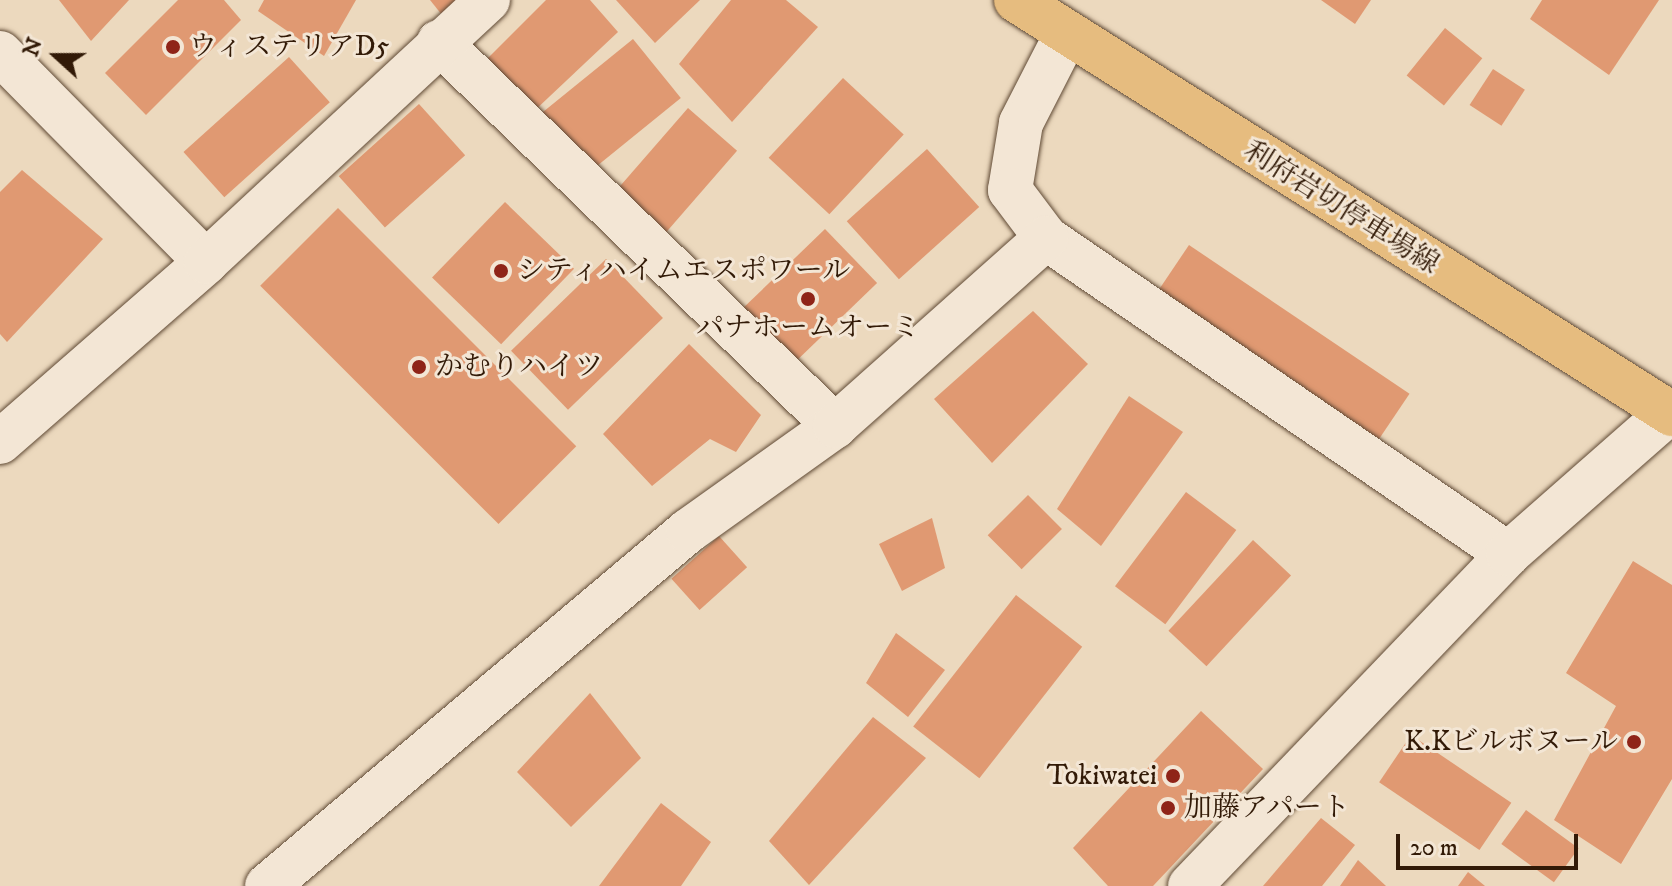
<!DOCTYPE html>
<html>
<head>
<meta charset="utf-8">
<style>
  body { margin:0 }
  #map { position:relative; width:1672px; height:886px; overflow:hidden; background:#ecd9be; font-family:"IM FELL DW Pica","Noto Serif JP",serif }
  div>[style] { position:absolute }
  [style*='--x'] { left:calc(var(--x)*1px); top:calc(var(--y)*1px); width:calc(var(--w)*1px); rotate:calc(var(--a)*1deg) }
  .building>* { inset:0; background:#e09972; transform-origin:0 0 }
  .roads { filter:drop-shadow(0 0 2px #604a35) drop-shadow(0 0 2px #604a35) }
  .minor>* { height:44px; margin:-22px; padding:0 22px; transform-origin:22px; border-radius:22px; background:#f3e6d5 }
  .major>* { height:44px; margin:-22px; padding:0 22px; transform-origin:22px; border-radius:22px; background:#e6bc7f }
  .dots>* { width:22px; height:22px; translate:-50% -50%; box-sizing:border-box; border:4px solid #f3e6d5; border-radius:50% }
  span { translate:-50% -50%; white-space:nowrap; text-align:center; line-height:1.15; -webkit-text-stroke:6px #f3e6d5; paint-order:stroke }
  .poi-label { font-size:28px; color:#321a07 }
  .left { translate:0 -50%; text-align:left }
  .right { translate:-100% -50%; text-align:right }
  .street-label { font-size:28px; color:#321a07 }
  .north { position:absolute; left:16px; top:16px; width:80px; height:80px; -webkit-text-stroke:6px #f3e6d5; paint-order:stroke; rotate:291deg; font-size:22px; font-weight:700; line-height:32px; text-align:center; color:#321a07 }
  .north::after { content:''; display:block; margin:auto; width:28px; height:36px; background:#321a07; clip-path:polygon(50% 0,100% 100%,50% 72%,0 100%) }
  .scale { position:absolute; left:1396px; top:834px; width:182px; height:36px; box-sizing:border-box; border:4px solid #321a07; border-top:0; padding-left:10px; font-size:24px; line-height:28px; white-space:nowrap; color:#321a07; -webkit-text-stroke:6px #f3e6d5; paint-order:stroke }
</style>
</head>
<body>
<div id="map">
  <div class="building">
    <div style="clip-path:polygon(59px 0,129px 0,91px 41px)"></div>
    <div style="clip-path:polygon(178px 0,224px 0,241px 20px,146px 115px,105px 73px)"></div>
    <div style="clip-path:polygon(264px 0,356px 0,324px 56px,258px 11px)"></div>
    <div style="clip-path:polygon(430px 0,469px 0,446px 20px)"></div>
    <div style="clip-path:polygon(546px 0,590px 0,618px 32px,532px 113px,484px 62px)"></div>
    <div style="clip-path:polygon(616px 0,700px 0,655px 43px)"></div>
    <div style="clip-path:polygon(731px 0,786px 0,818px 27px,732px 122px,679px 64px)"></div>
    <div style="clip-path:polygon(1321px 0,1371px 0,1355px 24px)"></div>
    <div style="clip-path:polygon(1542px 0,1659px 0,1609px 75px,1530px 19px)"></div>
    <div style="left:1445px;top:28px;width:48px;height:61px;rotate:39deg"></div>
    <div style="left:633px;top:39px;width:76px;height:123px;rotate:51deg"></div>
    <div style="left:289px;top:57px;width:61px;height:142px;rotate:48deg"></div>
    <div style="left:1493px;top:69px;width:38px;height:43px;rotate:33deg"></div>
    <div style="left:843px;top:78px;width:83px;height:109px;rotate:43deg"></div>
    <div style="left:419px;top:104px;width:69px;height:108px;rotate:48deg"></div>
    <div style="left:688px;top:108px;width:65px;height:114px;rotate:41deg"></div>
    <div style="left:927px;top:149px;width:78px;height:108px;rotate:48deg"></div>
    <div style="clip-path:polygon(22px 170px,103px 239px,7px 342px,0 334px,0 192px)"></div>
    <div style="left:505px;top:202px;width:96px;height:105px;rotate:44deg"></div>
    <div style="left:338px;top:208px;width:337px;height:110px;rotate:45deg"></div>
    <div style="left:825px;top:229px;width:75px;height:120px;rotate:46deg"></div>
    <div style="left:1189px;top:245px;width:266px;height:56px;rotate:34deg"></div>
    <div style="left:606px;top:259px;width:82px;height:132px;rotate:46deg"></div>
    <div style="clip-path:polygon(1033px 311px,1088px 364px,992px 463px,934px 399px)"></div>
    <div style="clip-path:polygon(689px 344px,761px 415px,736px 452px,710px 439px,652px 486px,603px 434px)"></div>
    <div style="clip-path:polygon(1129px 396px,1183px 432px,1101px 546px,1057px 509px)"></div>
    <div style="left:1186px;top:492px;width:63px;height:118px;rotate:37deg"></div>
    <div style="left:1028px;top:495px;width:48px;height:57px;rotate:45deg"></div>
    <div style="clip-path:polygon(932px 518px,945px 568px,902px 591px,879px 544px)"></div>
    <div style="left:719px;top:536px;width:42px;height:64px;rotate:48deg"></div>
    <div style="left:1253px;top:540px;width:52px;height:124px;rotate:43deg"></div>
    <div style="clip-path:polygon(1633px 561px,1672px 585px,1672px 779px,1621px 864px,1554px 820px,1616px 706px,1566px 673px)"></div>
    <div style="left:1016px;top:595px;width:84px;height:167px;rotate:38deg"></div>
    <div style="clip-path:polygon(896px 633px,945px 670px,908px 717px,866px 683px)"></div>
    <div style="clip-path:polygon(590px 693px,641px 758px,571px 827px,517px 772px)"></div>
    <div style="clip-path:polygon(1201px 711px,1263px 769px,1153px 886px,1108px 886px,1073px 848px)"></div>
    <div style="clip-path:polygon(873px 717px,926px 758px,809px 885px,769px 841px)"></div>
    <div style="left:1411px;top:735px;width:121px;height:57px;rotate:34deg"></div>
    <div style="clip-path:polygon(661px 803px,711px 842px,681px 886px,599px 886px)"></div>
    <div style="left:1526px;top:810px;width:65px;height:42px;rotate:36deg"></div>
    <div style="clip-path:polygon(1321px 818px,1355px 845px,1322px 886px,1263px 886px)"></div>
    <div style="clip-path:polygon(1358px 860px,1386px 886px,1340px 886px)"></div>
    <div style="clip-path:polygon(1468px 872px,1485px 886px,1458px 886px)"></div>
  </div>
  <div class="roads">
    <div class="minor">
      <div style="--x:1066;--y:35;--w:99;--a:117.1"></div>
      <div style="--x:1021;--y:123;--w:68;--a:99.3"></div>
      <div style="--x:1010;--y:190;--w:60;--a:53.1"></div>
      <div style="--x:1046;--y:238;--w:560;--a:34.37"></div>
      <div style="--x:439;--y:42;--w:552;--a:44.12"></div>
      <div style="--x:0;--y:53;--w:293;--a:45.4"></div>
      <div style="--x:0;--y:442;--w:274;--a:-41.1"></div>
      <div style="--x:206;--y:262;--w:385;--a:-42.9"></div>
      <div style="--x:267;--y:886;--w:551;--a:-40.14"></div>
      <div style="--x:688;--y:531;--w:181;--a:-35.5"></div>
      <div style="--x:835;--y:426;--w:283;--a:-41.7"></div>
      <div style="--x:1190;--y:886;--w:460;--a:-46.2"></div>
      <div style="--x:1508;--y:554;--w:218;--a:-41.3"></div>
    </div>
    <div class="major">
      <div style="--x:1016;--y:0;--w:776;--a:32.26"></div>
    </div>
  </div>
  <div class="dots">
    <div style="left:173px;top:47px;background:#8f2418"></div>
    <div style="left:501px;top:271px;background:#8f2418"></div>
    <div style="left:808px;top:299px;background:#8f2418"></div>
    <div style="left:419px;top:367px;background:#8f2418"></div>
    <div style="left:1634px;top:742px;background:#8f2418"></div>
    <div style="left:1173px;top:776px;background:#8f2418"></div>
    <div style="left:1168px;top:808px;background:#8f2418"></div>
  </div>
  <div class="poi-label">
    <span class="left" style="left:189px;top:47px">ウィステリアD5</span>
    <span class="left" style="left:517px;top:271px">シティハイムエスポワール</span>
    <span style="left:808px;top:328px">パナホームオーミ</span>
    <span class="left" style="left:435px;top:367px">かむりハイツ</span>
    <span class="right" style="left:1618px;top:742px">K.Kビルボヌール</span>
    <span class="right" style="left:1157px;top:776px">Tokiwatei</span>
    <span class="left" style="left:1184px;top:808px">加藤アパート</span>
  </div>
  <div class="street-label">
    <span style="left:1341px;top:208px;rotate:32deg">利府岩切停車場線</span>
  </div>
  <div class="north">N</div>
  <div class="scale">20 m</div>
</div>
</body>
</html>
